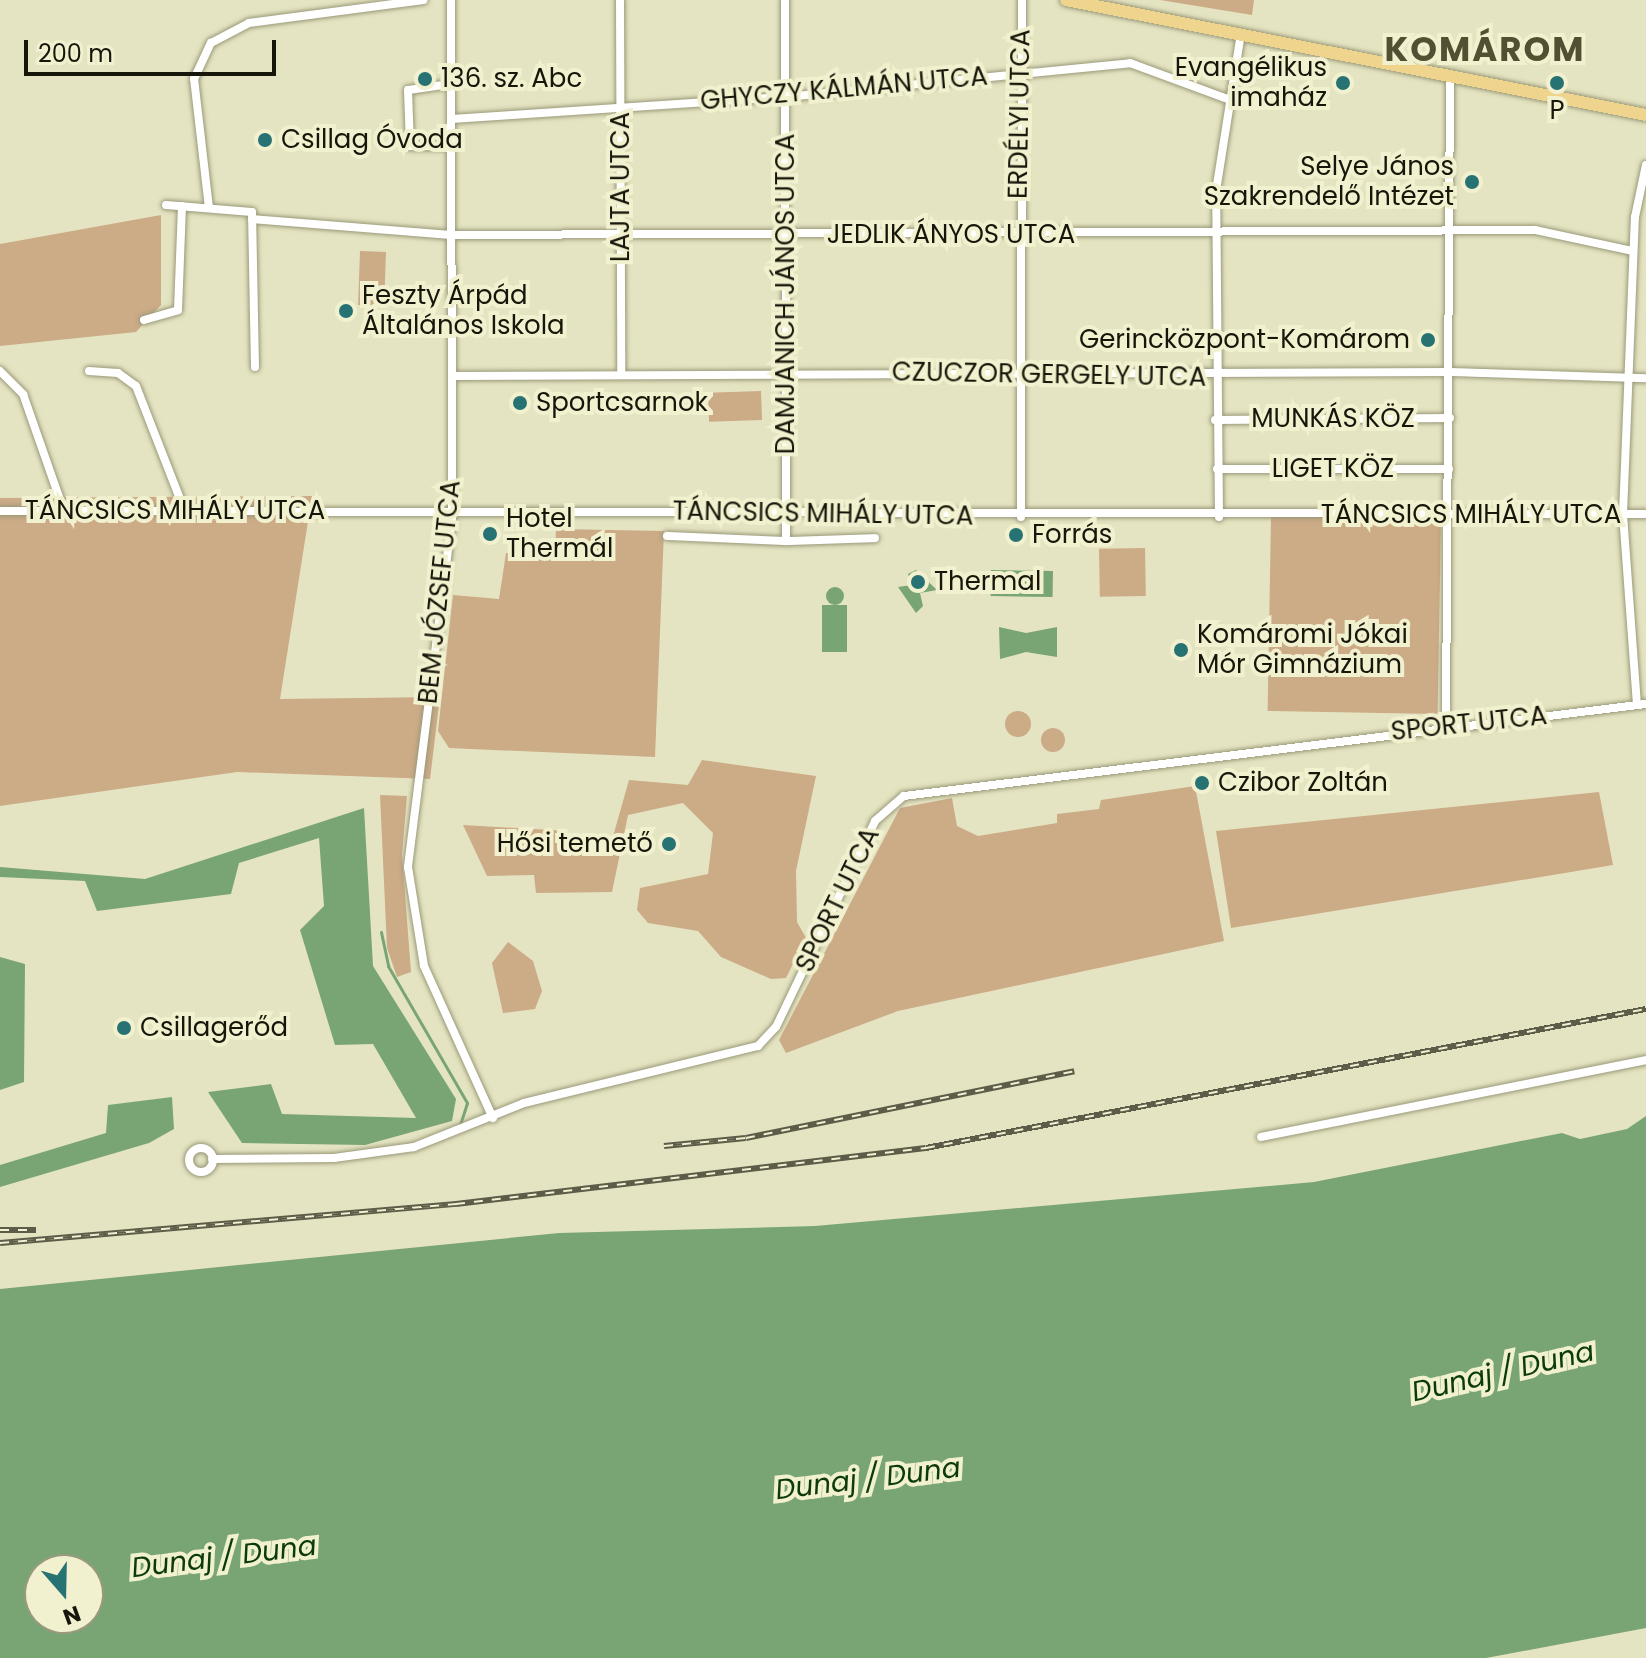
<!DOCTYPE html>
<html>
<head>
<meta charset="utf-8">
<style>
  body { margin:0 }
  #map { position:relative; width:1646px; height:1658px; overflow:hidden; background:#e5e4c2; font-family:Poppins,sans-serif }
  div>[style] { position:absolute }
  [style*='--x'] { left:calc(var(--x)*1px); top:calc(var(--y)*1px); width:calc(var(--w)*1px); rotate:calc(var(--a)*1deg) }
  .green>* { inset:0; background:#ccab87; transform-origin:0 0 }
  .round { border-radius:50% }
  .water>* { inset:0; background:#79a575; transform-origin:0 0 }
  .stream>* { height:3px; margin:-1.5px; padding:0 1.5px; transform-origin:1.5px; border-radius:1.5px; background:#79a575 }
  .roads { filter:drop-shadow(0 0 2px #9a9979) drop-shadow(0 0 2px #9a9979) }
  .street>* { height:8px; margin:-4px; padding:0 4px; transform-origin:4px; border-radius:4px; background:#fff }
  .street>.ring { margin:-4px; padding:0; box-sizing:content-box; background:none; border:8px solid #fff; border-radius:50% }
  .primary>* { height:12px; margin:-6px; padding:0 6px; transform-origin:6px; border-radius:6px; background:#eed48d }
  .rail>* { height:6px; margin-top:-3px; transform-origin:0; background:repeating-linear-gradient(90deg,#f2f1cf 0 9px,#5d5c49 0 18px); box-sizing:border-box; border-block:2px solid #5d5c49 }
  .dots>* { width:22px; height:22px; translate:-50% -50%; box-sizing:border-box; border:4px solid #f2f1cf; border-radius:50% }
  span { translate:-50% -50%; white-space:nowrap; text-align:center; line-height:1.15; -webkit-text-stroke:8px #f2f1cf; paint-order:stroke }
  .poi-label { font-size:26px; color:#17160a }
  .right { translate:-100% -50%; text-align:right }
  .left { translate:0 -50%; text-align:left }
  .street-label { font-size:26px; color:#17160a }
  .water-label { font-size:28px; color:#0c3b0a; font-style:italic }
  .district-label { font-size:34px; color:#515033; font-weight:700; letter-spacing:2px }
  .north { position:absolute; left:24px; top:1554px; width:80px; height:80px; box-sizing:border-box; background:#f2f1cf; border:2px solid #9a9980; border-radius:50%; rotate:160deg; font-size:22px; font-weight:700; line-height:32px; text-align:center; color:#17160a }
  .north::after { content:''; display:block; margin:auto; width:28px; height:36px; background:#277273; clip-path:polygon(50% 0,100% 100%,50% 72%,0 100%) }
  .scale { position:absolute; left:24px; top:40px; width:252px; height:36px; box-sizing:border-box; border:4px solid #17160a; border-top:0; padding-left:10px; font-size:24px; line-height:28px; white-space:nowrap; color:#17160a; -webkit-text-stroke:6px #f2f1cf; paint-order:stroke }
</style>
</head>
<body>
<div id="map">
  <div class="green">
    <div style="clip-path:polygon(1160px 0,1254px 0,1252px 15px)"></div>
    <div style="clip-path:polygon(161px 215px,161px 305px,136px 332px,0 346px,0 244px)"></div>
    <div style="left:360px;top:251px;width:26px;height:54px;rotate:2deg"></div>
    <div style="left:761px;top:391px;width:29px;height:53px;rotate:88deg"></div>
    <div style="clip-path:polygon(312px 496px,280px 699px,440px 697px,430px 779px,237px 772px,0 806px,0 498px)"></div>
    <div style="left:1441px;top:519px;width:195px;height:170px;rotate:91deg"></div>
    <div style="clip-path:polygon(556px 529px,664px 531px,655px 757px,449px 748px,438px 731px,453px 595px,499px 599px,506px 553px,555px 551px)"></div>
    <div style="left:1145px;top:548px;width:48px;height:46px;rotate:89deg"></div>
    <div class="round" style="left:1005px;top:711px;width:26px;height:26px"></div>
    <div class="round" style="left:1041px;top:728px;width:24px;height:24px"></div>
    <div style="clip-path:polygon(702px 760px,816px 776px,796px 871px,797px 922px,806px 938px,786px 978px,771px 979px,721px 957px,698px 931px,648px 923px,637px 910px,640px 888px,708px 874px,713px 833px,683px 803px,628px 815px,612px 892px,536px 893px,534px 875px,487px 876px,463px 825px,567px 831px,567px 854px,608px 854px,629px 780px,688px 785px)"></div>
    <div style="clip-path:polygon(1195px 786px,1224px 941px,898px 1011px,786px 1053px,779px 1040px,900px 808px,952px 798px,957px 826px,978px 836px,1057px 823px,1057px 814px,1099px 809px,1101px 800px)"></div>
    <div style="clip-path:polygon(1599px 792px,1613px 865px,1231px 928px,1216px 831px)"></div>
    <div style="clip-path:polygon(380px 795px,407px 796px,402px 855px,411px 972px,397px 977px,387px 948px)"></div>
    <div style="clip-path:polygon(508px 942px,533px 961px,542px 991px,535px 1009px,503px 1013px,492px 963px)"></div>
  </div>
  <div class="water">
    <div style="clip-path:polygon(916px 570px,937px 590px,920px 593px,923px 606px,916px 613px,898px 587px,912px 585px,908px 574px)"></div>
    <div style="left:991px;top:570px;width:62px;height:26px;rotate:1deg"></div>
    <div class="round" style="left:826px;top:587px;width:18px;height:18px"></div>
    <div style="left:822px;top:605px;width:25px;height:47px"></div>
    <div style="clip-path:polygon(999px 627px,1026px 633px,1057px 627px,1057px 657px,1026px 652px,1000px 659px)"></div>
    <div style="clip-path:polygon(364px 808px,373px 966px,456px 1099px,452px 1121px,365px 1145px,242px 1143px,208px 1092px,271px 1084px,282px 1114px,416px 1118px,373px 1044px,335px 1045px,300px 930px,324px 906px,319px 838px,239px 863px,231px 894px,97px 911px,85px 881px,0 877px,0 867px,145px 879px)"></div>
    <div style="clip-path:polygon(0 957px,25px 964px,24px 1082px,0 1090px)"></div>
    <div style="clip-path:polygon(172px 1097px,174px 1129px,149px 1143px,0 1187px,0 1165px,106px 1133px,108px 1105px)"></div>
    <div style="clip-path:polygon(evenodd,1646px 1116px,1646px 1628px,1486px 1658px,0 1658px,0 1289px,559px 1233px,815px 1226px,1314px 1182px,1562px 1133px,1580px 1139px,1627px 1129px,1646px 1116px,40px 1570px,88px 1570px,88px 1618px,40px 1618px,40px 1570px)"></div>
  </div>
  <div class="stream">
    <div style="--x:381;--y:932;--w:35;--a:78"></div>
    <div style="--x:388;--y:966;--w:158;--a:60"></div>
    <div style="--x:467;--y:1103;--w:23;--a:108"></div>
  </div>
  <div class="roads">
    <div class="street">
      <div style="--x:451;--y:0;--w:518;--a:89.89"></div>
      <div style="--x:452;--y:518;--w:352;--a:97.2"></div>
      <div style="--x:408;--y:867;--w:100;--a:80.8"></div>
      <div style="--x:424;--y:966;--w:167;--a:65.6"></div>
      <div style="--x:620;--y:0;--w:374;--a:89.8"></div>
      <div style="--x:450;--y:84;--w:42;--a:171.9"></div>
      <div style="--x:408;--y:90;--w:56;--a:88"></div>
      <div style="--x:410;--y:146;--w:42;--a:0"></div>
      <div style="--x:452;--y:119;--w:335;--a:-3.8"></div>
      <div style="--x:786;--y:97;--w:346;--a:-5.6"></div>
      <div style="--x:1130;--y:63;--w:107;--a:20.3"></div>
      <div style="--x:166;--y:205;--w:86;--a:4.7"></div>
      <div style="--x:252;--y:212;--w:155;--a:88.9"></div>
      <div style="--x:209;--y:208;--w:130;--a:-96.6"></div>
      <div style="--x:194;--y:79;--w:40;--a:-65"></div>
      <div style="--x:211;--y:43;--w:43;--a:-27.8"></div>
      <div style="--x:249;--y:23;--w:176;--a:-7.5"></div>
      <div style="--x:252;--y:219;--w:202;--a:4.6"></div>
      <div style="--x:453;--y:235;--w:1082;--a:-0.26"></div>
      <div style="--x:1535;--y:230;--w:100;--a:12.1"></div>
      <div style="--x:144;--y:320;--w:35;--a:-16"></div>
      <div style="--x:178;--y:310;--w:104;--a:-87.8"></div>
      <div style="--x:0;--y:371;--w:33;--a:45"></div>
      <div style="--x:23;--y:394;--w:124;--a:70.7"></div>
      <div style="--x:89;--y:371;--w:29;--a:4"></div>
      <div style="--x:118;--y:373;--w:22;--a:36"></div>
      <div style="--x:136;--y:386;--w:135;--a:68.7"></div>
      <div style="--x:452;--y:376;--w:998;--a:-0.23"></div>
      <div style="--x:1450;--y:372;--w:196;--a:1.8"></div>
      <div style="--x:1215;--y:420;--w:235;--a:-0.5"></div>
      <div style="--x:1217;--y:469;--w:232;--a:0"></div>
      <div style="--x:0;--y:511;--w:1646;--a:0.1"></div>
      <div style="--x:1021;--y:517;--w:517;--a:-89.89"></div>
      <div style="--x:1219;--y:517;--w:326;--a:-90.5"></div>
      <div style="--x:1216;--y:191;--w:160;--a:-81"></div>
      <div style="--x:667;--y:536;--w:119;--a:2.4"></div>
      <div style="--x:786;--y:541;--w:541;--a:-90.11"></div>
      <div style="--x:786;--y:541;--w:89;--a:-1.9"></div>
      <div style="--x:1637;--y:705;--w:192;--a:-94.2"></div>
      <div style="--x:1623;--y:514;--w:297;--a:-87.7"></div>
      <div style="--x:1635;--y:217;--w:53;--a:-78.1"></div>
      <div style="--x:1446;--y:727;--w:651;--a:-89.65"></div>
      <div style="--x:1261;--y:1137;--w:393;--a:-11.3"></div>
      <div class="ring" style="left:189px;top:1148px;width:16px;height:16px"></div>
      <div style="--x:212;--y:1159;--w:122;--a:-0.5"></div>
      <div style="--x:334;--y:1158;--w:81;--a:-7.8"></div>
      <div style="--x:414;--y:1147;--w:118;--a:-21.8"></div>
      <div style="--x:524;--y:1103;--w:241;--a:-13.7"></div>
      <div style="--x:758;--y:1046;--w:26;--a:-47"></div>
      <div style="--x:776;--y:1027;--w:229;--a:-64.3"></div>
      <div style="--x:875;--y:821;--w:38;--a:-41"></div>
      <div style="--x:904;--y:796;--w:748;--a:-7.07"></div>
    </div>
    <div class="primary">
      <div style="--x:1066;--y:0;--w:591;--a:11.21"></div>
    </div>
  </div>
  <div class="rail">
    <div style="--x:664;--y:1146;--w:82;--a:-5.6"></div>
    <div style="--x:746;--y:1138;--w:335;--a:-11.5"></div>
    <div style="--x:0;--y:1230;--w:36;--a:0"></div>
    <div style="--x:0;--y:1243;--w:458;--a:-4.9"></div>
    <div style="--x:456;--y:1204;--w:473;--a:-6.8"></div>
    <div style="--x:926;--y:1148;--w:733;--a:-10.93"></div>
  </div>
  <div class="dots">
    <div style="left:425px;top:79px;background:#277273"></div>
    <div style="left:1343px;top:83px;background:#277273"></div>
    <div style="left:1557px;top:83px;background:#277273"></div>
    <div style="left:265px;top:140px;background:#277273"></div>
    <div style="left:1472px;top:182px;background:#277273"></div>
    <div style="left:346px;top:311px;background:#277273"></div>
    <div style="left:1428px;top:340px;background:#277273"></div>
    <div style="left:520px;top:403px;background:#277273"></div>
    <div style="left:490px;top:534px;background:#277273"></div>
    <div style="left:1016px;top:535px;background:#277273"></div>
    <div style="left:918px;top:582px;background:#277273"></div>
    <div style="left:1181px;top:650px;background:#277273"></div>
    <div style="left:1202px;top:783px;background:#277273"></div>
    <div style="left:669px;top:844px;background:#277273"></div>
    <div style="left:124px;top:1028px;background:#277273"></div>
  </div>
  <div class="poi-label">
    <span class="right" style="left:1327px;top:83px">Evangélikus<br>imaház</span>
    <span class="left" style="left:441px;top:79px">136. sz. Abc</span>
    <span style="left:1557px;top:111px">P</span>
    <span class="left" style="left:281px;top:140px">Csillag Óvoda</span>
    <span class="right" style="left:1454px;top:182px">Selye János<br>Szakrendelő Intézet</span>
    <span class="left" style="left:362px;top:311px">Feszty Árpád<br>Általános Iskola</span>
    <span class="right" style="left:1410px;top:340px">Gerincközpont-Komárom</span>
    <span class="left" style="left:536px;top:403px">Sportcsarnok</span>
    <span class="left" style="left:506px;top:534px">Hotel<br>Thermál</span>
    <span class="left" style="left:1032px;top:535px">Forrás</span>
    <span class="left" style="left:934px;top:582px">Thermal</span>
    <span class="left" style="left:1197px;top:650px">Komáromi Jókai<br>Mór Gimnázium</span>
    <span class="left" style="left:1218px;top:783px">Czibor Zoltán</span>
    <span class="right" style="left:653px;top:844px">Hősi temető</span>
    <span class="left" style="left:140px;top:1028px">Csillagerőd</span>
  </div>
  <div class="street-label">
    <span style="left:844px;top:89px;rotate:-5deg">GHYCZY KÁLMÁN UTCA</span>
    <span style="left:1020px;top:114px;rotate:-89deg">ERDÉLYI UTCA</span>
    <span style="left:621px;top:187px;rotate:-90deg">LAJTA UTCA</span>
    <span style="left:951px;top:235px">JEDLIK ÁNYOS UTCA</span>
    <span style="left:786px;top:294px;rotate:-90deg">DAMJANICH JÁNOS UTCA</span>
    <span style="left:1049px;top:375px;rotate:1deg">CZUCZOR GERGELY UTCA</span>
    <span style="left:1333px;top:419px">MUNKÁS KÖZ</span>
    <span style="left:1333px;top:469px">LIGET KÖZ</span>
    <span style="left:175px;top:511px">TÁNCSICS MIHÁLY UTCA</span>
    <span style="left:823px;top:514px;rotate:1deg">TÁNCSICS MIHÁLY UTCA</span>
    <span style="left:1471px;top:515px">TÁNCSICS MIHÁLY UTCA</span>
    <span style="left:440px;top:592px;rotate:-84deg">BEM JÓZSEF UTCA</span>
    <span style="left:1469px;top:724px;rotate:-6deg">SPORT UTCA</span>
    <span style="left:838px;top:900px;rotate:-64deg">SPORT UTCA</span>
  </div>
  <div class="water-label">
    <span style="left:1503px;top:1372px;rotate:-13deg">Dunaj / Duna</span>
    <span style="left:868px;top:1479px;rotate:-7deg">Dunaj / Duna</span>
    <span style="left:224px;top:1557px;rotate:-7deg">Dunaj / Duna</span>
  </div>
  <div class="district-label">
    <span style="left:1485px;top:50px">KOMÁROM</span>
  </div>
  <div class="north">N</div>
  <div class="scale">200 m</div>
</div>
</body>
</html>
